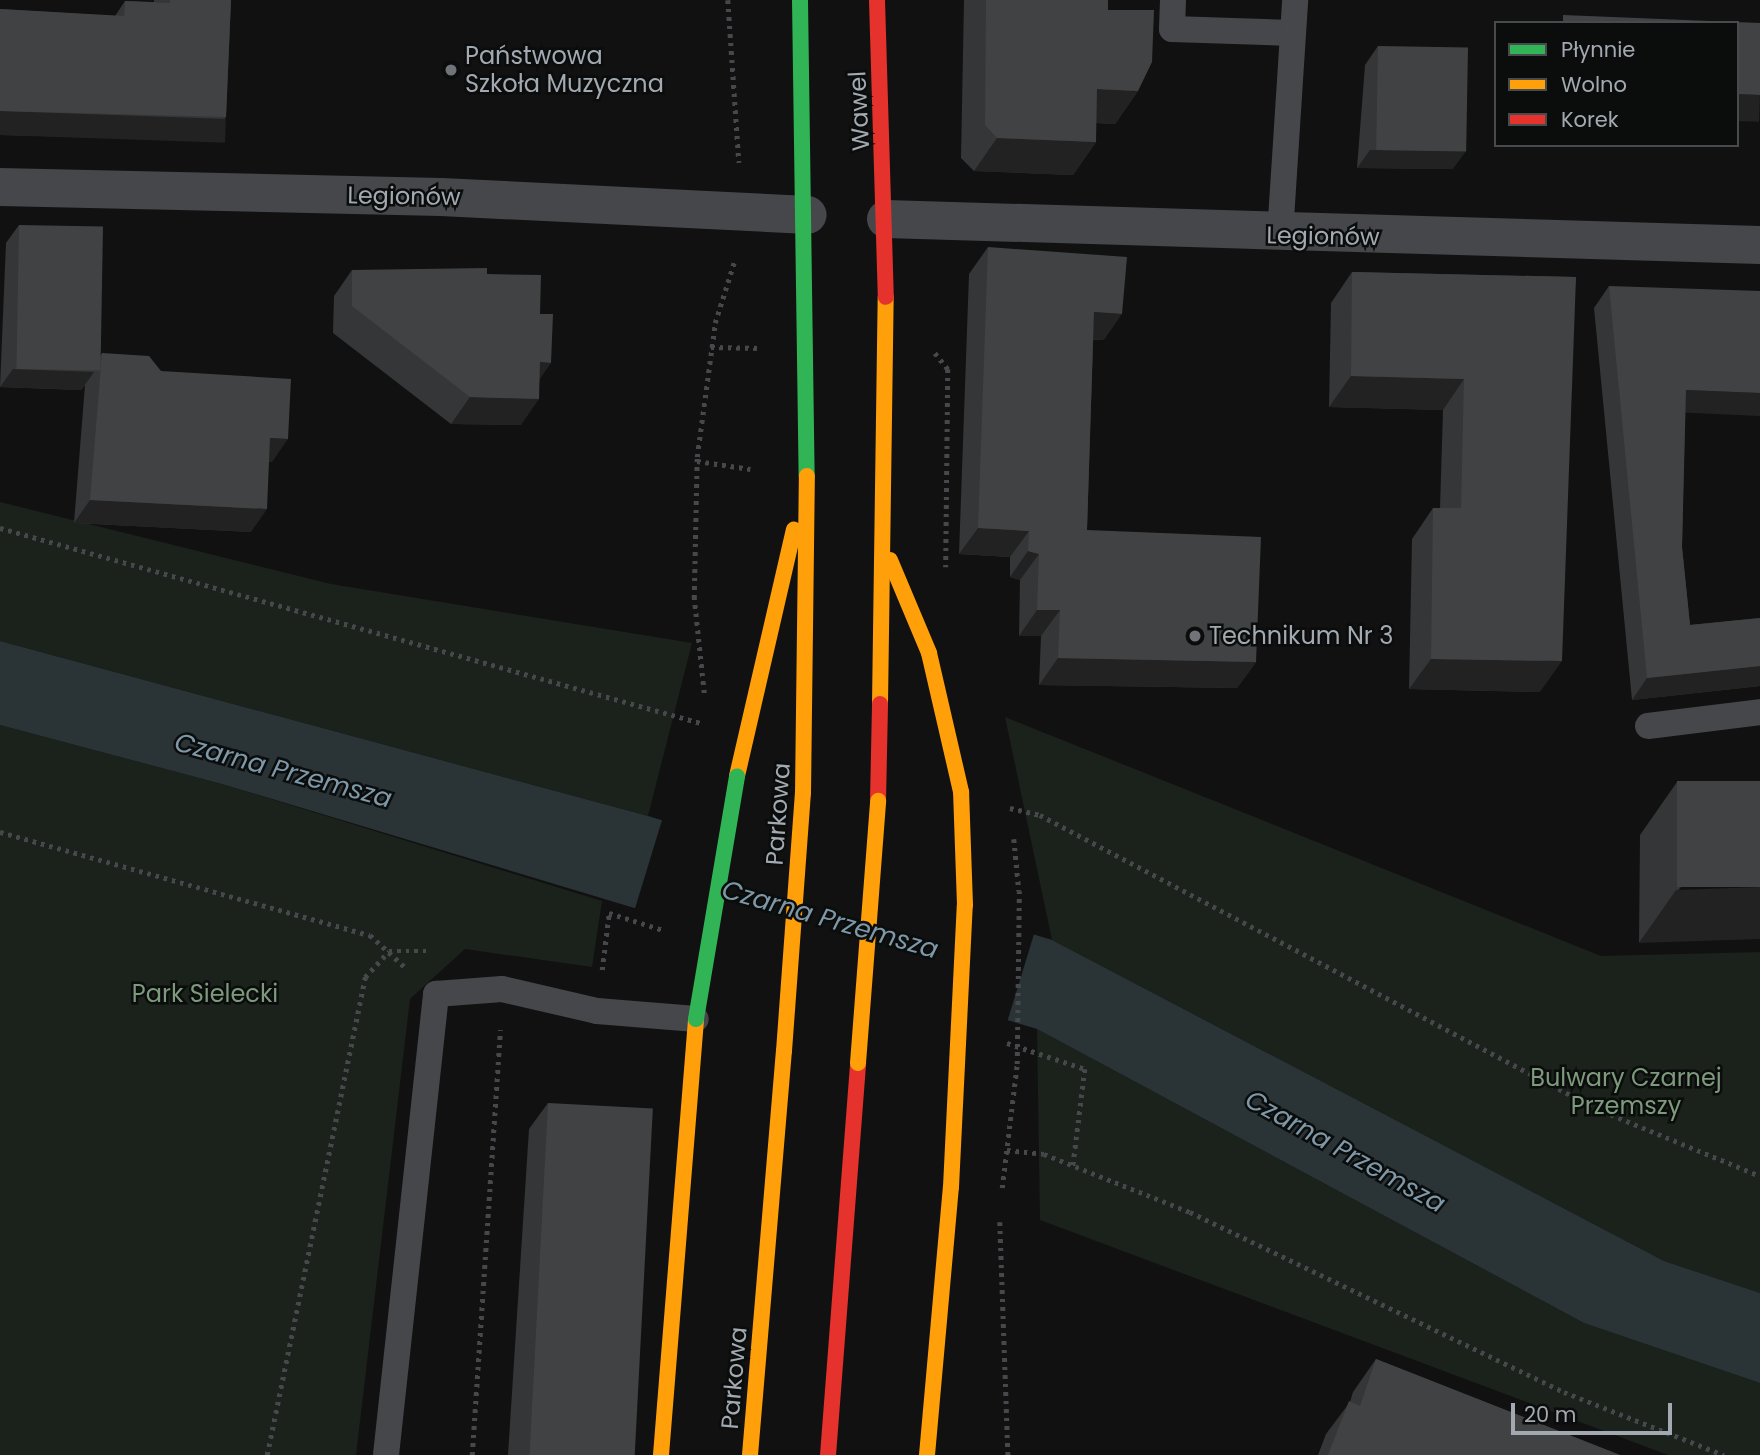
<!DOCTYPE html>
<html>
<head>
<meta charset="utf-8">
<style>
  body { margin:0 }
  #map { position:relative; width:1760px; height:1455px; overflow:hidden; background:#111; font-family:Poppins,sans-serif }
  div>[style] { position:absolute }
  [style*='--x'] { left:calc(var(--x)*1px); top:calc(var(--y)*1px); width:calc(var(--w)*1px); rotate:calc(var(--a)*1deg) }
  .green>* { inset:0; background:#1b211b }
  .water>* { inset:0; background:#2a3336 }
  .pier>* { inset:0; background:#111; transform-origin:0 0 }
  .path>* { height:4.5px; margin-top:-2.25px; transform-origin:0; background:repeating-linear-gradient(90deg,#47484b 0 3.5px,transparent 0 8.5px) }
  .lane>* { height:26px; margin:-13px; padding:0 13px; transform-origin:13px; border-radius:13px; background:#45474a }
  .street>* { height:38px; margin:-19px; padding:0 19px; transform-origin:19px; border-radius:19px; background:#45474a }
  .fast>* { height:16px; margin:-8px; padding:0 8px; transform-origin:8px; border-radius:8px; background:#30b455 }
  .slow>* { height:16px; margin:-8px; padding:0 8px; transform-origin:8px; border-radius:8px; background:#ff9f0a }
  .jam>* { height:16px; margin:-8px; padding:0 8px; transform-origin:8px; border-radius:8px; background:#e5322d }
  .path-bridge>* { height:4.5px; margin-top:-2.25px; transform-origin:0; background:repeating-linear-gradient(90deg,#47484b 0 3.5px,transparent 0 8.5px) }
  .fast-bridge>* { height:16px; margin:-8px; padding:0 8px; transform-origin:8px; border-radius:8px; background:#30b455 }
  .slow-bridge>* { height:16px; margin:-8px; padding:0 8px; transform-origin:8px; border-radius:8px; background:#ff9f0a }
  .wall>* { inset:0; background:#353637 }
  .shaded-wall>* { inset:0; background:#222; transform-origin:0 0 }
  .building>* { inset:0; background:#414244; transform-origin:0 0 }
  .dots>* { width:19px; height:19px; translate:-50% -50%; box-sizing:border-box; border:4px solid #0b0c0c; border-radius:50% }
  span { translate:-50% -50%; white-space:nowrap; text-align:center; line-height:1.15; -webkit-text-stroke:5px #0b0c0c; paint-order:stroke }
  .poi-label { font-size:24px; color:#a3a9b1 }
  .left { translate:0 -50%; text-align:left }
  .street-label { font-size:24px; color:#a3a9b1 }
  .park-label { font-size:24px; color:#7d9a7c }
  .water-label { font-size:26px; color:#7e98a8; font-style:italic }
  .legend { position:absolute; left:1494px; top:21px; width:245px; height:126px; box-sizing:border-box; background:#0b0c0c; border:2px solid #484b4e; margin:0; padding:9px 12px; list-style:none; font-size:21px; color:#a3a9b1 }
  .legend li { display:flex; align-items:center; gap:14px; height:35px }
  .legend b { width:35px; border:2px solid #484b4e }
  .scale { position:absolute; left:1511px; top:1403px; width:161px; height:32px; box-sizing:border-box; border:4px solid #a3a9b1; border-top:0; padding-left:9px; font-size:21px; line-height:24px; white-space:nowrap; color:#a3a9b1; -webkit-text-stroke:5px #0b0c0c; paint-order:stroke }
</style>
</head>
<body>
<div id="map">
  <div class="green">
    <div style="clip-path:polygon(0 502px,331px 584px,692px 643px,648px 816px,0 641px)"></div>
    <div style="clip-path:polygon(1005px 717px,1601px 956px,1760px 952px,1760px 1293px,1664px 1261px,1052px 940px)"></div>
    <div style="clip-path:polygon(0 725px,222px 784px,602px 901px,592px 967px,465px 949px,410px 999px,356px 1455px,0 1455px)"></div>
    <div style="clip-path:polygon(1037px 1029px,1584px 1323px,1760px 1383px,1760px 1455px,1668px 1455px,1040px 1220px)"></div>
  </div>
  <div class="water">
    <div style="clip-path:polygon(0 641px,648px 816px,1052px 940px,1664px 1261px,1760px 1293px,1760px 1383px,1584px 1323px,1037px 1029px,222px 784px,0 725px)"></div>
  </div>
  <div class="pier">
    <div style="left:663px;top:817px;width:389px;height:101px;rotate:17deg"></div>
  </div>
  <div class="path">
    <div style="--x:728;--y:0;--w:163;--a:86.1"></div>
    <div style="--x:711;--y:347;--w:51;--a:1.1"></div>
    <div style="--x:935;--y:353;--w:21;--a:51"></div>
    <div style="--x:948;--y:369;--w:198;--a:90.6"></div>
    <div style="--x:697;--y:461;--w:54;--a:8.6"></div>
    <div style="--x:0;--y:528;--w:728;--a:15.55"></div>
    <div style="--x:704;--y:693;--w:96;--a:-96"></div>
    <div style="--x:694;--y:598;--w:141;--a:-88.8"></div>
    <div style="--x:697;--y:457;--w:135;--a:-82.3"></div>
    <div style="--x:715;--y:323;--w:67;--a:-72.6"></div>
    <div style="--x:1010;--y:808;--w:31;--a:13"></div>
    <div style="--x:1040;--y:815;--w:628;--a:27.83"></div>
    <div style="--x:1595;--y:1108;--w:178;--a:22.4"></div>
    <div style="--x:0;--y:832;--w:384;--a:15.6"></div>
    <div style="--x:370;--y:935;--w:49;--a:42.5"></div>
    <div style="--x:1014;--y:839;--w:52;--a:84.5"></div>
    <div style="--x:602;--y:970;--w:57;--a:-83"></div>
    <div style="--x:609;--y:913;--w:57;--a:17.5"></div>
    <div style="--x:1007;--y:1043;--w:82;--a:18.4"></div>
    <div style="--x:1085;--y:1069;--w:99;--a:97"></div>
    <div style="--x:1007;--y:1150;--w:37;--a:6"></div>
    <div style="--x:1044;--y:1154;--w:157;--a:21.7"></div>
    <div style="--x:1190;--y:1212;--w:415;--a:25.7"></div>
    <div style="--x:1564;--y:1392;--w:172;--a:21.5"></div>
    <div style="--x:1002;--y:1188;--w:125;--a:-83.1"></div>
    <div style="--x:1000;--y:1222;--w:233;--a:88"></div>
    <div style="--x:267;--y:1455;--w:488;--a:-78.4"></div>
    <div style="--x:365;--y:977;--w:35;--a:-47"></div>
    <div style="--x:389;--y:951;--w:41;--a:0"></div>
    <div style="--x:472;--y:1455;--w:426;--a:-86.2"></div>
  </div>
  <div class="lane">
    <div style="--x:1173;--y:0;--w:29;--a:92"></div>
    <div style="--x:1172;--y:29;--w:120;--a:1.9"></div>
    <div style="--x:1280;--y:235;--w:235;--a:-86.3"></div>
    <div style="--x:1648;--y:726;--w:113;--a:-7.1"></div>
    <div style="--x:386;--y:1455;--w:464;--a:-83.8"></div>
    <div style="--x:436;--y:994;--w:66;--a:-4.3"></div>
    <div style="--x:502;--y:989;--w:98;--a:13"></div>
    <div style="--x:597;--y:1011;--w:99;--a:4.6"></div>
  </div>
  <div class="street">
    <div style="--x:0;--y:187;--w:441;--a:1.3"></div>
    <div style="--x:441;--y:197;--w:367;--a:2.8"></div>
    <div style="--x:886;--y:219;--w:874;--a:1.7"></div>
  </div>
  <div class="fast">
    <div style="--x:800;--y:0;--w:476;--a:89.2"></div>
  </div>
  <div class="slow">
    <div style="--x:890;--y:560;--w:101;--a:67.2"></div>
    <div style="--x:929;--y:653;--w:143;--a:77"></div>
    <div style="--x:880;--y:704;--w:407;--a:-89.2"></div>
    <div style="--x:737;--y:776;--w:253;--a:-77"></div>
    <div style="--x:803;--y:793;--w:317;--a:-89.3"></div>
    <div style="--x:661;--y:1455;--w:437;--a:-85.4"></div>
    <div style="--x:750;--y:1455;--w:405;--a:-85.2"></div>
    <div style="--x:927;--y:1455;--w:269;--a:-84.9"></div>
  </div>
  <div class="jam">
    <div style="--x:877;--y:0;--w:297;--a:88.3"></div>
    <div style="--x:878;--y:801;--w:97;--a:-88.8"></div>
    <div style="--x:828;--y:1455;--w:393;--a:-85.6"></div>
  </div>
  <div class="path-bridge">
    <div style="--x:1017;--y:1064;--w:173;--a:-89.3"></div>
  </div>
  <div class="fast-bridge">
    <div style="--x:696;--y:1019;--w:246;--a:-80.4"></div>
  </div>
  <div class="slow-bridge">
    <div style="--x:784;--y:1051;--w:259;--a:-85.8"></div>
    <div style="--x:858;--y:1063;--w:263;--a:-85.6"></div>
    <div style="--x:951;--y:1187;--w:282;--a:-87.2"></div>
    <div style="--x:965;--y:905;--w:113;--a:-92"></div>
  </div>
  <div class="wall">
    <div style="clip-path:polygon(154px 0,231px 0,226px 117px,210px 140px,0 135px,0 9px,115px 16px,125px 1px,154px 2px)"></div>
    <div style="clip-path:polygon(964px 0,1108px 0,1108px 10px,1138px 91px,1115px 124px,1096px 123px,1096px 142px,1073px 175px,974px 171px,961px 158px)"></div>
    <div style="clip-path:polygon(1378px 46px,1453px 169px,1357px 168px,1365px 65px)"></div>
    <div style="clip-path:polygon(19px 225px,95px 363px,102px 353px,161px 371px,272px 462px,269px 462px,251px 532px,74px 523px,85px 385px,81px 390px,0 387px,6px 243px)"></div>
    <div style="clip-path:polygon(988px 247px,1104px 340px,1093px 340px,1087px 530px,1256px 662px,1237px 688px,1039px 685px,1041px 636px,1019px 636px,1020px 580px,1010px 577px,1010px 557px,959px 554px,969px 274px)"></div>
    <div style="clip-path:polygon(352px 270px,487px 274px,540px 379px,521px 425px,451px 424px,333px 333px,334px 296px)"></div>
    <div style="clip-path:polygon(1352px 272px,1576px 277px,1540px 692px,1409px 689px,1412px 539px,1433px 508px,1440px 508px,1443px 410px,1329px 407px,1331px 303px)"></div>
    <div style="clip-path:polygon(1609px 286px,1685px 412px,1682px 547px,1690px 625px,1760px 618px,1760px 686px,1632px 700px,1594px 308px)"></div>
    <div style="clip-path:polygon(1760px 781px,1639px 943px,1640px 835px,1677px 782px)"></div>
    <div style="clip-path:polygon(548px 1103px,630px 1455px,508px 1455px,529px 1129px)"></div>
    <div style="clip-path:polygon(1376px 1359px,1620px 1455px,1318px 1455px,1326px 1434px,1350px 1402px,1353px 1392px)"></div>
  </div>
  <div class="shaded-wall">
    <div style="clip-path:polygon(1097px 89px,1138px 91px,1115px 124px,1074px 122px)"></div>
    <div style="left:1737px;top:94px;width:23px;height:27px;rotate:2deg"></div>
    <div style="left:0;top:111px;width:226px;height:24px;rotate:2deg"></div>
    <div style="clip-path:polygon(997px 138px,1096px 142px,1073px 175px,974px 171px)"></div>
    <div style="clip-path:polygon(1370px 150px,1466px 151px,1453px 169px,1357px 168px)"></div>
    <div style="clip-path:polygon(1094px 312px,1122px 314px,1104px 340px,1076px 339px)"></div>
    <div style="clip-path:polygon(540px 362px,551px 363px,533px 389px)"></div>
    <div style="clip-path:polygon(13px 369px,94px 372px,81px 390px,0 387px)"></div>
    <div style="clip-path:polygon(1351px 376px,1464px 379px,1443px 410px,1329px 407px)"></div>
    <div style="clip-path:polygon(1686px 390px,1760px 393px,1760px 416px,1671px 412px)"></div>
    <div style="clip-path:polygon(470px 397px,539px 399px,521px 425px,451px 424px)"></div>
    <div style="clip-path:polygon(270px 438px,288px 439px,272px 462px,254px 461px)"></div>
    <div style="clip-path:polygon(90px 500px,267px 509px,251px 532px,74px 523px)"></div>
    <div style="clip-path:polygon(978px 528px,1029px 531px,1010px 557px,959px 554px)"></div>
    <div style="clip-path:polygon(1028px 551px,1039px 554px,1020px 580px,1010px 577px)"></div>
    <div style="clip-path:polygon(1037px 610px,1060px 610px,1041px 636px,1019px 636px)"></div>
    <div style="clip-path:polygon(1058px 658px,1256px 662px,1237px 688px,1039px 685px)"></div>
    <div style="clip-path:polygon(1431px 659px,1562px 661px,1540px 692px,1409px 689px)"></div>
    <div style="clip-path:polygon(1760px 666px,1760px 686px,1632px 700px,1647px 678px)"></div>
    <div style="clip-path:polygon(1760px 887px,1760px 939px,1639px 943px,1676px 890px)"></div>
  </div>
  <div class="building">
    <div style="clip-path:polygon(170px 0,231px 0,226px 117px,0 111px,0 9px,124px 16px,125px 1px,170px 3px)"></div>
    <div style="clip-path:polygon(986px 0,1108px 0,1108px 10px,1154px 10px,1152px 62px,1138px 91px,1097px 89px,1096px 142px,997px 138px,985px 125px)"></div>
    <div style="clip-path:polygon(1563px 15px,1760px 23px,1760px 95px,1737px 94px,1737px 23px,1563px 23px)"></div>
    <div style="left:1378px;top:46px;width:90px;height:104px;rotate:1deg"></div>
    <div style="left:19px;top:225px;width:84px;height:144px;rotate:1deg"></div>
    <div style="clip-path:polygon(988px 247px,1127px 257px,1122px 314px,1094px 312px,1087px 530px,1261px 537px,1256px 662px,1058px 658px,1060px 610px,1037px 610px,1039px 554px,1028px 551px,1029px 531px,978px 528px)"></div>
    <div style="clip-path:polygon(487px 268px,487px 274px,541px 275px,540px 314px,553px 314px,551px 363px,540px 362px,539px 399px,470px 397px,352px 306px,352px 270px)"></div>
    <div style="clip-path:polygon(1352px 272px,1576px 277px,1562px 661px,1431px 659px,1433px 508px,1461px 508px,1464px 379px,1351px 376px)"></div>
    <div style="clip-path:polygon(1609px 286px,1760px 291px,1760px 393px,1686px 390px,1682px 547px,1690px 625px,1760px 618px,1760px 666px,1647px 678px)"></div>
    <div style="clip-path:polygon(102px 353px,149px 356px,161px 371px,291px 379px,288px 439px,270px 438px,267px 509px,90px 500px)"></div>
    <div style="left:1760px;top:781px;width:106px;height:83px;rotate:90deg"></div>
    <div style="left:548px;top:1103px;width:105px;height:353px;rotate:3deg"></div>
    <div style="clip-path:polygon(1376px 1359px,1620px 1455px,1328px 1455px,1349px 1401px,1360px 1406px)"></div>
  </div>
  <div class="dots">
    <div style="left:451px;top:70px;background:#707479"></div>
    <div style="left:1195px;top:636px;background:#707479"></div>
  </div>
  <div class="poi-label">
    <span class="left" style="left:465px;top:70px">Państwowa<br>Szkoła Muzyczna</span>
    <span class="left" style="left:1209px;top:636px">Technikum Nr 3</span>
  </div>
  <div class="street-label">
    <span style="left:859px;top:111px;rotate:-93deg">Wawel</span>
    <span style="left:404px;top:196px;rotate:1deg">Legionów</span>
    <span style="left:1323px;top:236px;rotate:1deg">Legionów</span>
    <span style="left:778px;top:814px;rotate:-86deg">Parkowa</span>
    <span style="left:734px;top:1378px;rotate:-85deg">Parkowa</span>
  </div>
  <div class="park-label">
    <span style="left:205px;top:994px">Park Sielecki</span>
    <span style="left:1626px;top:1092px">Bulwary Czarnej<br>Przemszy</span>
  </div>
  <div class="water-label">
    <span style="left:283px;top:771px;rotate:15deg">Czarna Przemsza</span>
    <span style="left:830px;top:920px;rotate:16deg">Czarna Przemsza</span>
    <span style="left:1345px;top:1152px;rotate:29deg">Czarna Przemsza</span>
  </div>
  <ul class="legend">
  <li><b style="height:9px;background:#30b455"></b>Płynnie</li>
  <li><b style="height:9px;background:#ff9f0a"></b>Wolno</li>
  <li><b style="height:9px;background:#e5322d"></b>Korek</li>
  </ul>
  <div class="scale">20 m</div>
</div>
</body>
</html>
